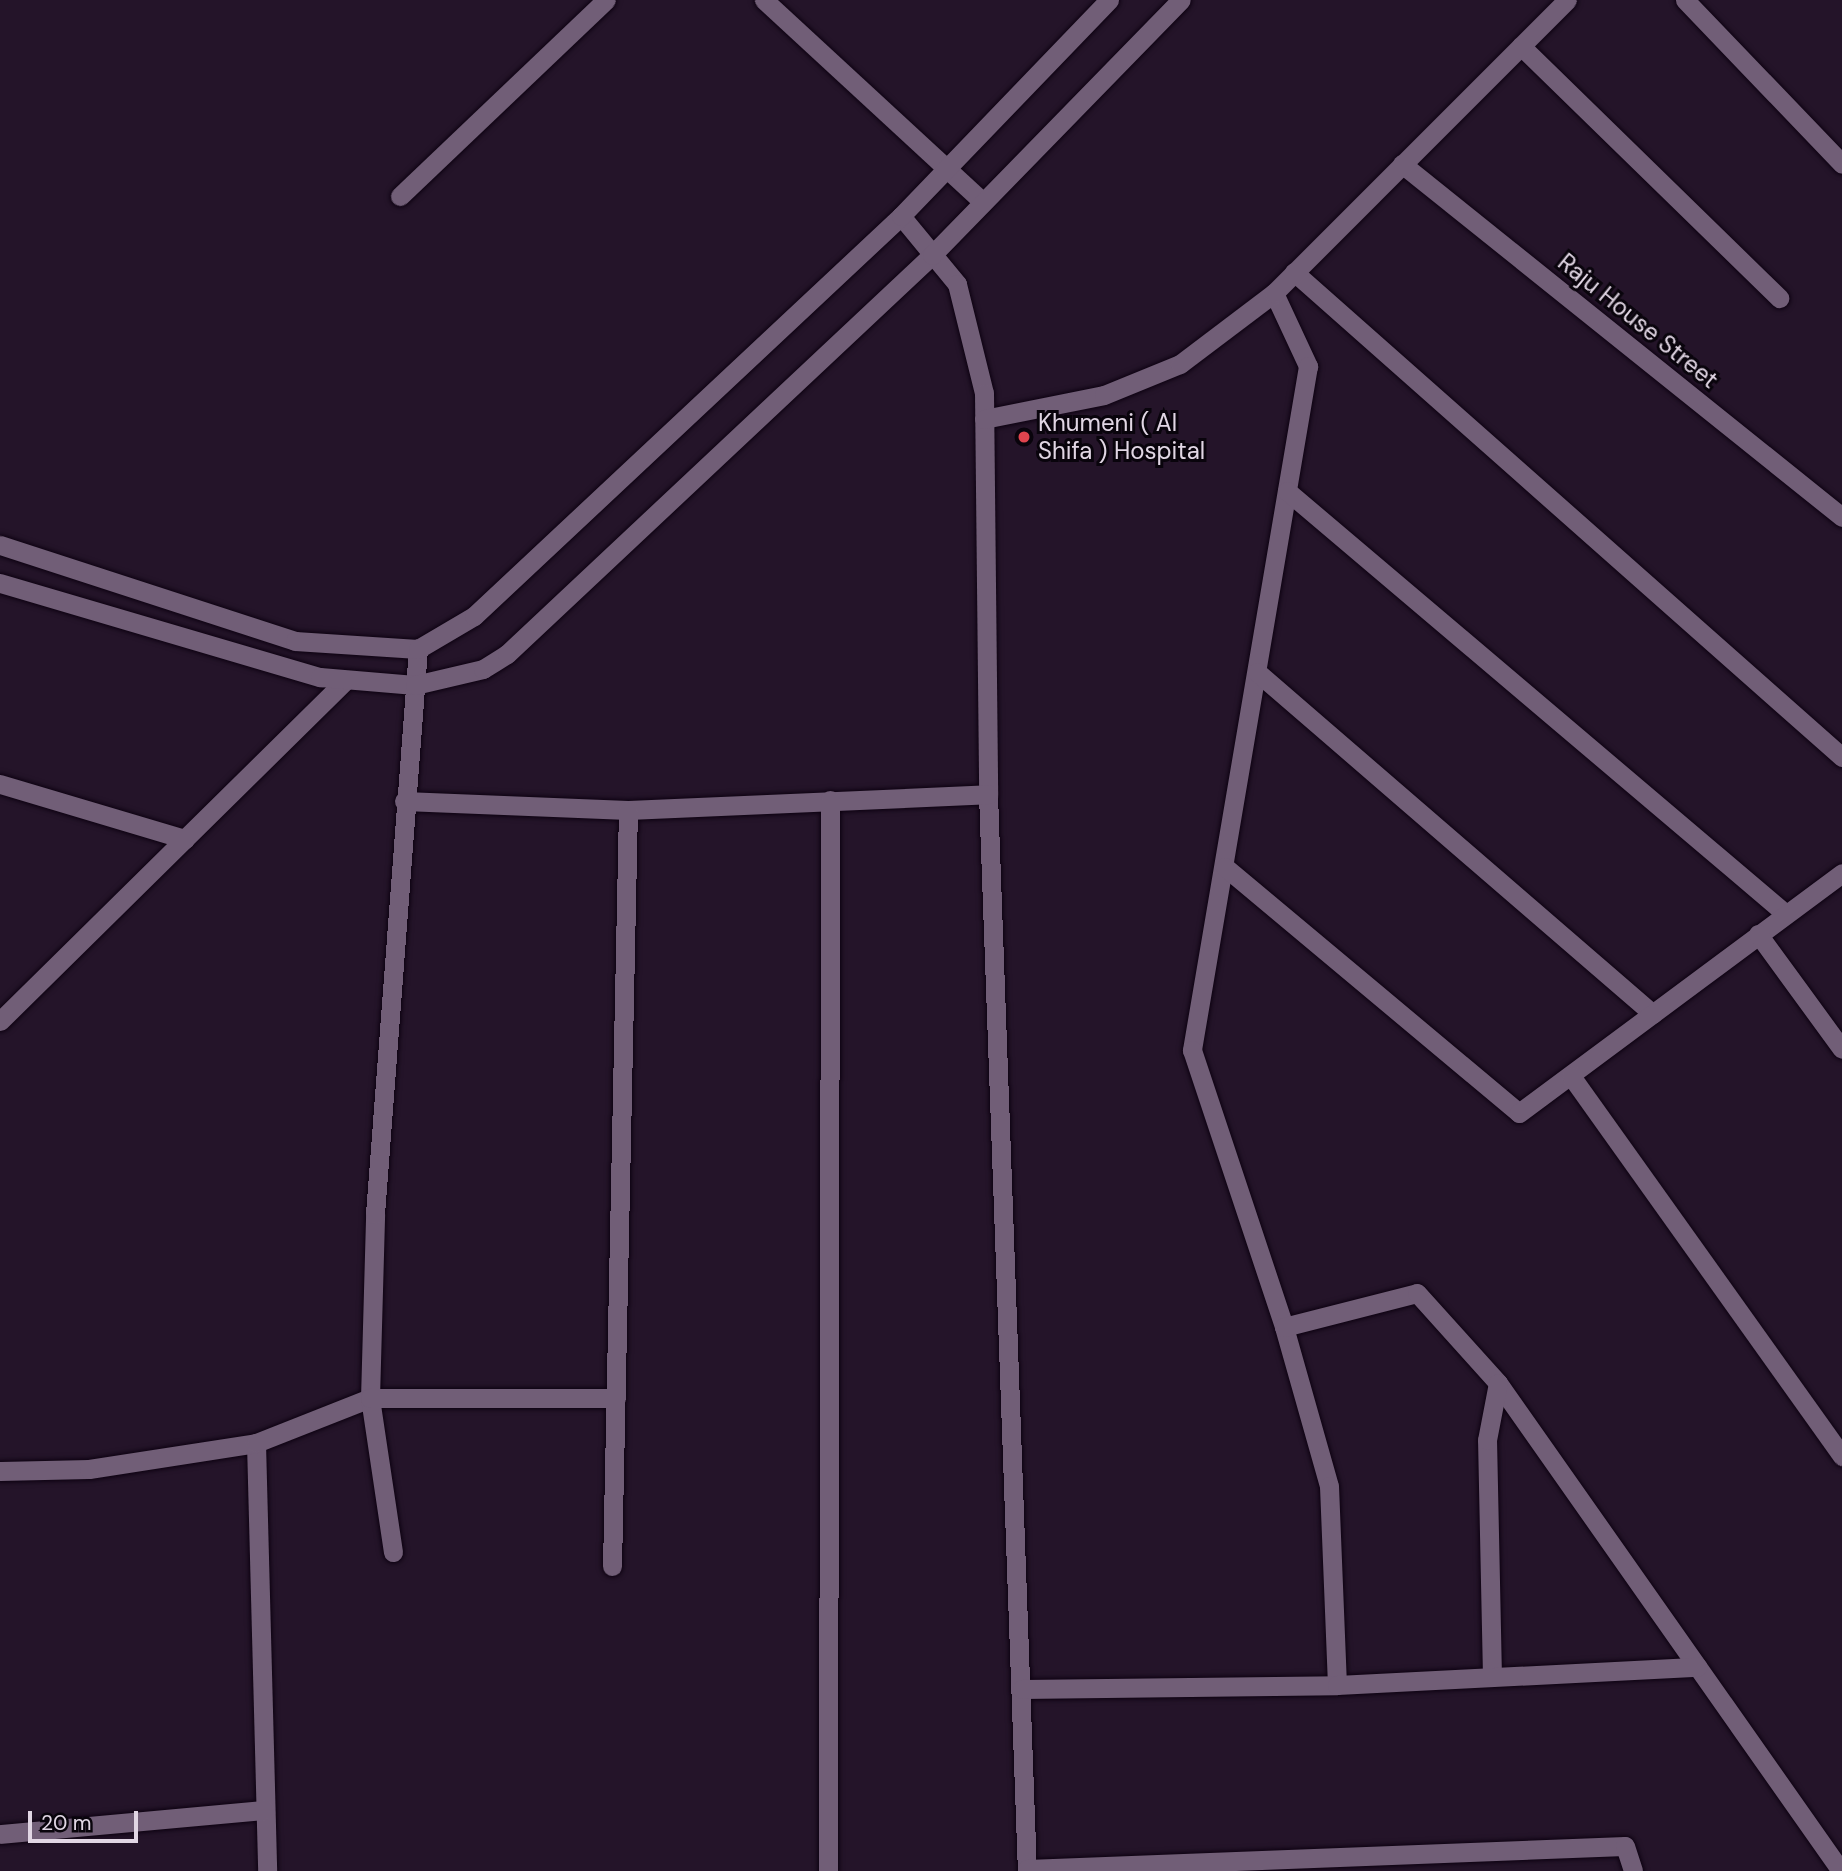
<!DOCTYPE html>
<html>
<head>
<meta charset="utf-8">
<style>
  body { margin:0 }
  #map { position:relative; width:1842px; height:1871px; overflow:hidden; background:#241429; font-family:"DM Sans",sans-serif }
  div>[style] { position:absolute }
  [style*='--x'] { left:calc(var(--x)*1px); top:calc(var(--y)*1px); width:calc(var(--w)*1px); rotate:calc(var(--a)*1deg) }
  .roads { filter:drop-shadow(0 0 2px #0d0211) drop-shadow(0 0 2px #0d0211) }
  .minor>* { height:19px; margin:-9.5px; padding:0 9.5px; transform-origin:9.5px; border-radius:9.5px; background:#715e77 }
  .secondary>* { height:19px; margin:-9.5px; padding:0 9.5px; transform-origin:9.5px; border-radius:9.5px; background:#715e77 }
  .dots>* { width:19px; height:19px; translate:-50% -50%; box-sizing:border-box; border:4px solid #09040c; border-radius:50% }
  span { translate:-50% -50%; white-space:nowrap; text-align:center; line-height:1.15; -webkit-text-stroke:6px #09040c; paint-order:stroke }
  .street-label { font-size:24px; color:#e1d6e4 }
  .poi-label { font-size:24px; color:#e1d6e4 }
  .left { translate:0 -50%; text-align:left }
  .scale { position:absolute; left:28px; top:1811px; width:110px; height:32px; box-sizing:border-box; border:4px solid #e1d6e4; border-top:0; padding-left:9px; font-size:21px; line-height:24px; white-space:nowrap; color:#e1d6e4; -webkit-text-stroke:5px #09040c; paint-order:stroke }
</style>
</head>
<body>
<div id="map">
  <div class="roads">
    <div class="minor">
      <div style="--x:764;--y:0;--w:298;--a:42.7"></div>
      <div style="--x:1685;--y:0;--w:227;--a:46.2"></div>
      <div style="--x:1521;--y:46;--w:361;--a:44.3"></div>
      <div style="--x:1402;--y:164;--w:564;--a:38.74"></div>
      <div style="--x:400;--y:196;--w:284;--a:-43.6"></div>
      <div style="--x:901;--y:216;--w:88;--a:50.5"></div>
      <div style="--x:957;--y:284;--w:112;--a:76.1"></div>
      <div style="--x:984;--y:393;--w:401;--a:89.4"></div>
      <div style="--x:988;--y:794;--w:1078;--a:87.93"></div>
      <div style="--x:1294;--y:272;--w:732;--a:41.51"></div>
      <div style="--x:1274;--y:293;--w:81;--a:65"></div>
      <div style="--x:1308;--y:366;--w:694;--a:99.63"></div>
      <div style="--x:1192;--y:1050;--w:292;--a:71.6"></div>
      <div style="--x:1284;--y:1327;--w:165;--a:74.2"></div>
      <div style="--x:1329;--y:1486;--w:199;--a:87.7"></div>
      <div style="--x:984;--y:419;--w:122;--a:-11.3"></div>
      <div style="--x:1104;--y:395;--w:82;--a:-22.2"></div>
      <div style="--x:1180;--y:364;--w:118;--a:-37.1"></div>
      <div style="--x:1274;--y:293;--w:414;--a:-45"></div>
      <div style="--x:1287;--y:491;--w:654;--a:40.29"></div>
      <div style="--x:1257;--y:672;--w:523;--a:40.82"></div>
      <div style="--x:0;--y:784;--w:193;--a:16.6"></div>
      <div style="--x:404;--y:801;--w:224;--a:2.3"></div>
      <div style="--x:628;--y:810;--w:360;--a:-2.5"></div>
      <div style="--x:1225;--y:867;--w:383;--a:39.9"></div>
      <div style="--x:1519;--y:1113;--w:402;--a:-36.6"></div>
      <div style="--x:1758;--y:934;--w:142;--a:53.9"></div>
      <div style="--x:0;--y:1021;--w:484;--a:-44.6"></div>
      <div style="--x:1571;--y:1076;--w:467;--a:54.5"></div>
      <div style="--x:1284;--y:1327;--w:137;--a:-14.3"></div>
      <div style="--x:1417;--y:1293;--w:121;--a:48"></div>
      <div style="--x:1498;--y:1383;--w:596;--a:54.9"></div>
      <div style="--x:256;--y:1443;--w:428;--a:88.5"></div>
      <div style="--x:0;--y:1471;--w:89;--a:-1.3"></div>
      <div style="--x:89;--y:1469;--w:169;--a:-8.8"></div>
      <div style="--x:256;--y:1443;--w:123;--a:-21.5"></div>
      <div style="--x:370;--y:1398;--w:184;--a:-88.4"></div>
      <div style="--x:375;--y:1214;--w:567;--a:-85.65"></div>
      <div style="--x:393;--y:1552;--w:156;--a:-98.5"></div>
      <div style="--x:370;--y:1398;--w:246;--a:0"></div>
      <div style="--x:612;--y:1566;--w:756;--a:-88.79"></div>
      <div style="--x:1492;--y:1677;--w:237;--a:-91.2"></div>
      <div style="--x:1487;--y:1440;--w:58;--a:-79.1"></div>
      <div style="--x:1022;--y:1689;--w:315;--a:-0.7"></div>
      <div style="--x:1337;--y:1685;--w:361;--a:-2.9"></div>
      <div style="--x:0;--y:1834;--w:266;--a:-5.2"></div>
      <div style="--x:1027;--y:1869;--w:598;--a:-2.2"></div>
      <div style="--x:1625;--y:1846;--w:26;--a:72"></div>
      <div style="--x:828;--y:1871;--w:1071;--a:-89.89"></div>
    </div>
    <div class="secondary">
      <div style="--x:0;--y:545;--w:310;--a:18"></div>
      <div style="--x:295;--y:641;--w:123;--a:3.7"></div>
      <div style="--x:418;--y:649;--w:65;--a:-30.5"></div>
      <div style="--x:474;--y:616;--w:585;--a:-43.13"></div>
      <div style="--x:901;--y:216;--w:300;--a:-46.1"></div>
      <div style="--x:0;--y:583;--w:334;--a:16.4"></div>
      <div style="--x:320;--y:677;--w:95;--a:4.8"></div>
      <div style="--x:415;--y:685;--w:70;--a:-13.2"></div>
      <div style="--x:483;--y:669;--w:28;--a:-32"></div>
      <div style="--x:507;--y:654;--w:583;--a:-43.19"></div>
      <div style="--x:932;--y:255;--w:356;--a:-45.7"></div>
    </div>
  </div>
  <div class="dots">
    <div style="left:1024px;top:437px;background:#e0444e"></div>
  </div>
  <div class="street-label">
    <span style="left:1638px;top:321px;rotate:39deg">Raju House Street</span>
  </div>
  <div class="poi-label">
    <span class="left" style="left:1038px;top:437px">Khumeni ( Al<br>Shifa ) Hospital</span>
  </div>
  <div class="scale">20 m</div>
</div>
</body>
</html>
